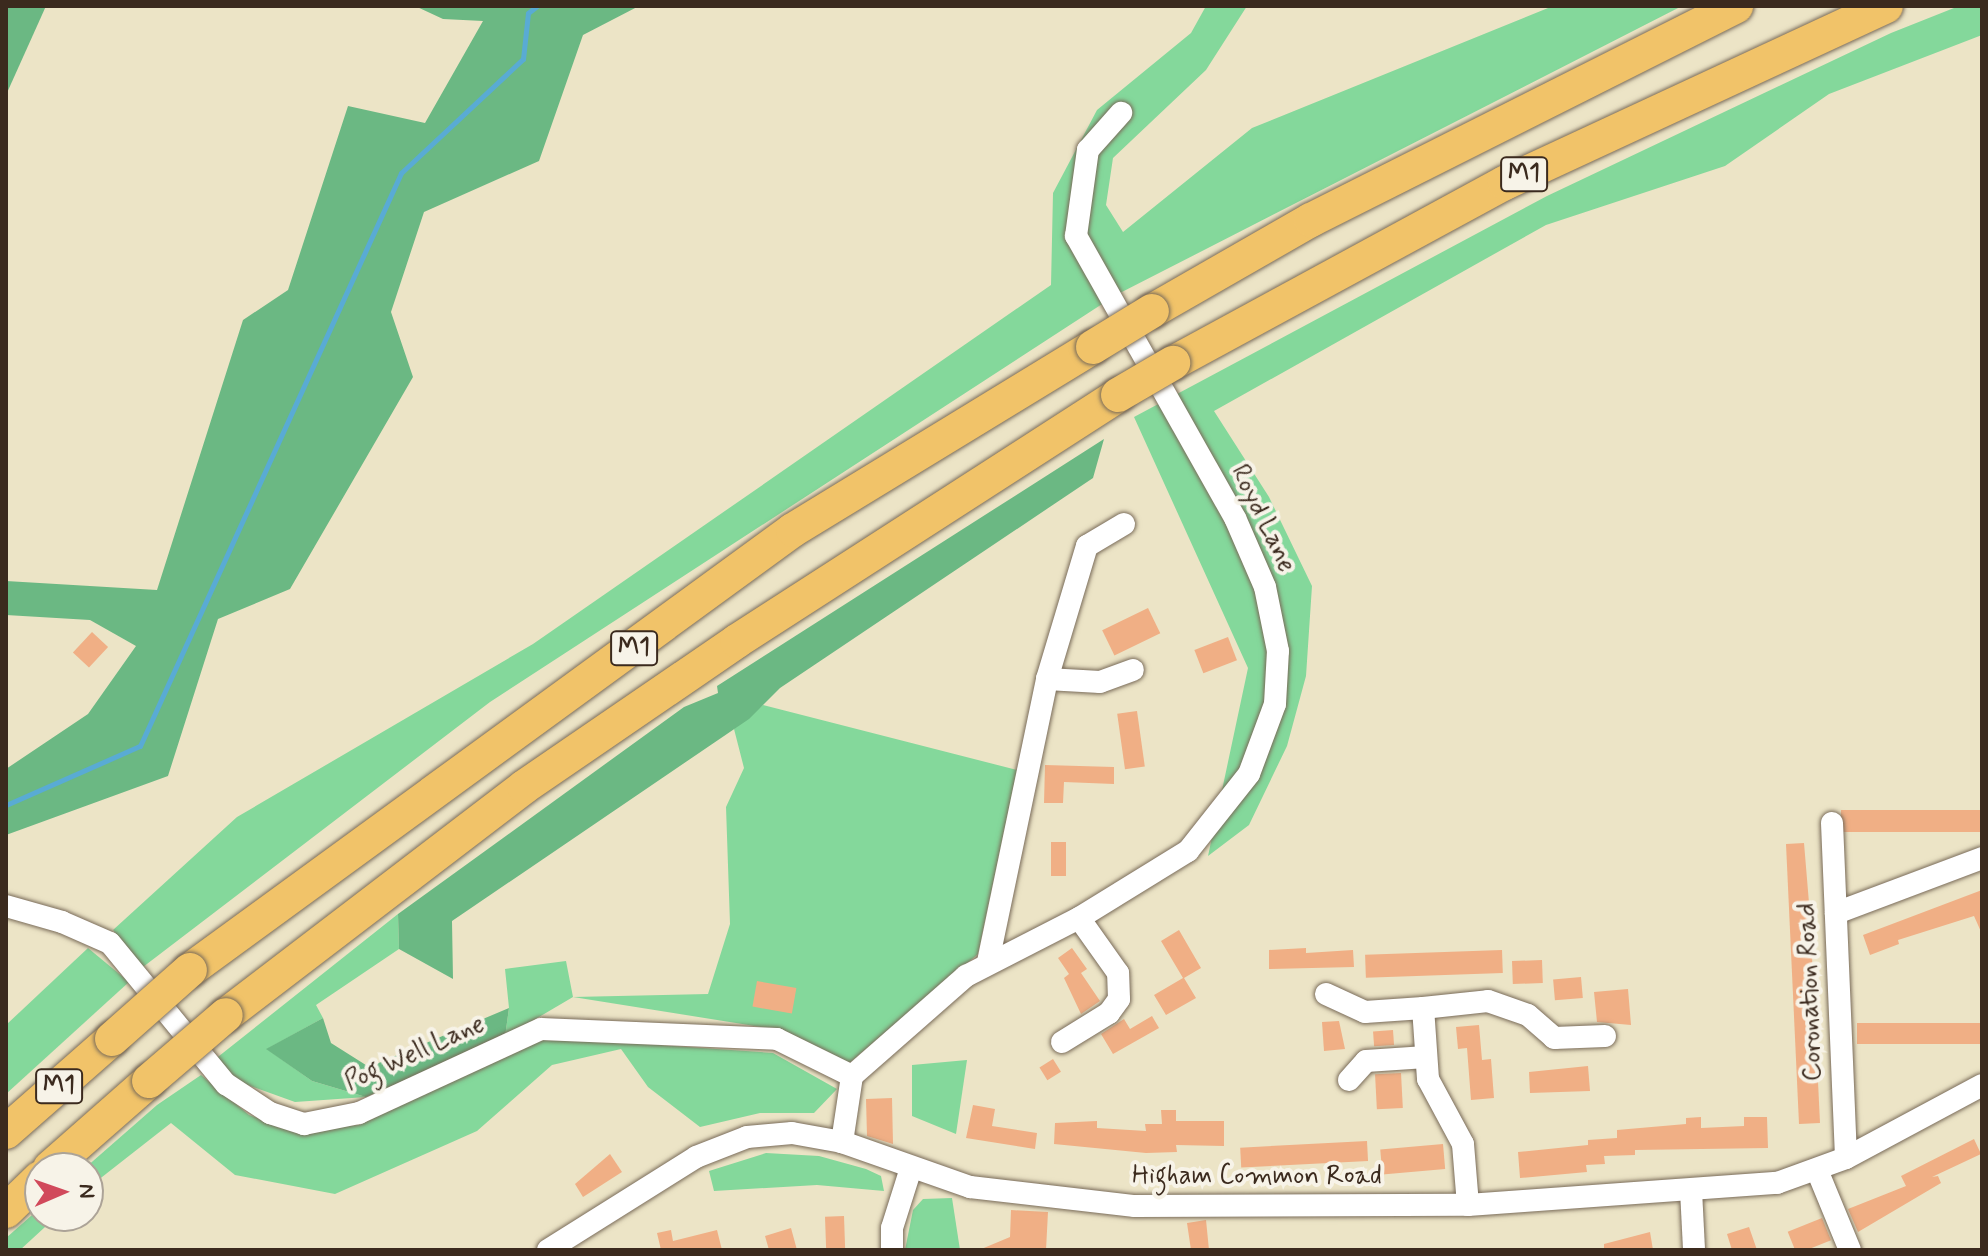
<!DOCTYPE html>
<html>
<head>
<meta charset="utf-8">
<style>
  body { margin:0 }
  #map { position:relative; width:1988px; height:1256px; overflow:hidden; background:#ece4c6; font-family:Mynerve,sans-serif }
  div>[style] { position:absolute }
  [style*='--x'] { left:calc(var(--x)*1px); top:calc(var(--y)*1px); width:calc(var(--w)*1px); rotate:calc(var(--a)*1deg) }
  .green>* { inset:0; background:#84d89b }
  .forest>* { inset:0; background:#6bb883 }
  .stream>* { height:5px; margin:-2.5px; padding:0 2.5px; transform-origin:2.5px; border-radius:2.5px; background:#59abd4 }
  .building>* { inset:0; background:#f0af85; transform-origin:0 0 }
  .roads { filter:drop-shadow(0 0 2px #796b59) drop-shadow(0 0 2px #796b59) }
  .minor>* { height:22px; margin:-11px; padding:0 11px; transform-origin:11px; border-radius:11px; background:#fff }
  .highway>* { height:34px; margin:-17px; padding:0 17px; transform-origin:17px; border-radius:17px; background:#f1c369 }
  .bridges { filter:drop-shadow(0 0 2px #796b59) drop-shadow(0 0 2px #796b59) }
  .highway-bridge>* { height:34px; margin:-17px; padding:0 17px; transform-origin:17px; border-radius:17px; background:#f1c369 }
  span { translate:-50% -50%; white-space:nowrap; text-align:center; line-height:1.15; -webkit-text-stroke:8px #f7f3e8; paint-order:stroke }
  .shield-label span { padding:2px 6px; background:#f7f3e8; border:2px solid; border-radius:6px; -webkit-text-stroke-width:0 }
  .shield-label { font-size:24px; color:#3b2a1e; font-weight:700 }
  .street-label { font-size:26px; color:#3b2a1e }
  .frame { position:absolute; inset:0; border:8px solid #3b2a1e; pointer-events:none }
  .north { position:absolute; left:24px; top:1152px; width:80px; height:80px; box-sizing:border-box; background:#f7f3e8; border:2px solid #aca397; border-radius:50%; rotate:88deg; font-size:22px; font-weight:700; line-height:32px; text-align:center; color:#3b2a1e }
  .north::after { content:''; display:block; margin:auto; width:28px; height:36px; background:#d1495b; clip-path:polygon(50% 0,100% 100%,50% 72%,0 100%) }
</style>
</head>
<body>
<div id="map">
  <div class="green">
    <div style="clip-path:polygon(1206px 6px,1247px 6px,1206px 70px,1113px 158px,1106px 205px,1123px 232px,1252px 128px,1553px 6px,1682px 6px,1116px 295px,490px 702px,143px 967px,113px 930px,237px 817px,533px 644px,1051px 285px,1053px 193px,1097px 110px,1191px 33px)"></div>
    <div style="clip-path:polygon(1959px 6px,1982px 6px,1982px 35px,1829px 94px,1725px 166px,1546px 225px,1214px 411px,1269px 497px,1312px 586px,1306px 676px,1287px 746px,1249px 825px,1208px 856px,1248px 668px,1134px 417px,1547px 196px,1891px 33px)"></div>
    <div style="clip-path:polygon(763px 705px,1017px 770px,978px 954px,847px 1065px,780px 1030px,573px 997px,505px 1037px,509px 1008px,505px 969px,566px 961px,573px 997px,708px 994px,730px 924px,726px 807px,744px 768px,734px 729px)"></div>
    <div style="clip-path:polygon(398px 914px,399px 949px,316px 1005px,323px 1018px,267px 1049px,312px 1081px,366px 1097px,295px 1102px,234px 1080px,209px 1064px)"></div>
    <div style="clip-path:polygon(88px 948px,129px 982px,6px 1094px,6px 1025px)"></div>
    <div style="clip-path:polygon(543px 1037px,773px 1053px,837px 1089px,814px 1113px,760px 1113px,700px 1127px,648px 1087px,621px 1049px,552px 1065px,477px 1131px,335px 1194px,235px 1175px,171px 1123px,88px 1188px,85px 1168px,157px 1105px,201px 1075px,249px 1115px,296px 1131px,359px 1125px)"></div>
    <div style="clip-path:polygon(967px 1060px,956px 1134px,912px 1116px,912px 1065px)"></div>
    <div style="clip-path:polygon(766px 1153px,819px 1156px,866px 1169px,881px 1176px,884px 1191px,817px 1185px,714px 1191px,709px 1171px)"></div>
    <div style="clip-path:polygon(952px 1198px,960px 1250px,905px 1250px,913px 1210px,923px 1199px)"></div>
    <div style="clip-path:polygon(40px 1208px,40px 1216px,57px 1216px,20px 1250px,6px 1250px,6px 1238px)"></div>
  </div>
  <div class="forest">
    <div style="clip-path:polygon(6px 6px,46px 6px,6px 95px)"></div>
    <div style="clip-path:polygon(415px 6px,639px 6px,583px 35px,539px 161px,424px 212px,391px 312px,413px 377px,290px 589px,218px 619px,168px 776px,6px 835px,6px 769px,88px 714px,136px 646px,90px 620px,6px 615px,6px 581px,157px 590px,243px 320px,288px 290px,348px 106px,425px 123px,483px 21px,443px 19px)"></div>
    <div style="clip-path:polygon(1104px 439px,1093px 478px,780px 688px,749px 719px,452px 921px,453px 979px,399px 949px,398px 914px,684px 707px,718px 693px,717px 686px)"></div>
    <div style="clip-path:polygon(509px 1008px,505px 1037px,366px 1097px,312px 1081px,266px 1049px,323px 1018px,331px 1043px,369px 1067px)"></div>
  </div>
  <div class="stream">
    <div style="--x:6;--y:805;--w:146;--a:-23.8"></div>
    <div style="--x:140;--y:746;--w:630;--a:-65.51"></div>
    <div style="--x:401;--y:173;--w:167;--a:-43.1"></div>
    <div style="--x:523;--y:59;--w:46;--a:-83.8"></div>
    <div style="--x:528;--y:13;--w:11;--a:-38"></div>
  </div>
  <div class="building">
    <div style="left:1148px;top:608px;width:28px;height:51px;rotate:64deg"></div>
    <div style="left:92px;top:632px;width:22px;height:28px;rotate:43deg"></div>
    <div style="left:1228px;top:637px;width:25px;height:36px;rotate:69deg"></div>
    <div style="left:1137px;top:711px;width:56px;height:20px;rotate:82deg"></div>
    <div style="clip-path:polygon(1045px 765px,1114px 767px,1114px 784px,1064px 782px,1063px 803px,1044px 803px)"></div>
    <div style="left:1982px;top:810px;width:22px;height:141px;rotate:90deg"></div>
    <div style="left:1051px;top:842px;width:15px;height:34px"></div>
    <div style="clip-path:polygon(1804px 843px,1810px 915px,1820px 1123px,1799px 1124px,1786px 844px)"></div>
    <div style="clip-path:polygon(1982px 890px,1982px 934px,1974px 916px,1898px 940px,1899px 944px,1870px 955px,1863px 935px)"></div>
    <div style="clip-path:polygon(1179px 930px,1201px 968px,1184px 978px,1196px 998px,1166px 1015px,1154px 995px,1183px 978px,1161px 941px)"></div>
    <div style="clip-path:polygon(1072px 948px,1087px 969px,1081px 973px,1100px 1001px,1081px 1014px,1064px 978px,1069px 974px,1058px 958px)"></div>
    <div style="clip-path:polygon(1306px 948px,1306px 953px,1353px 950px,1354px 967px,1269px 969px,1269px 950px)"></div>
    <div style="left:1502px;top:950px;width:23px;height:137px;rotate:88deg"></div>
    <div style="left:1542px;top:960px;width:23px;height:30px;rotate:88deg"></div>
    <div style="left:1581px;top:977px;width:21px;height:28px;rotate:85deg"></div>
    <div style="left:757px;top:981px;width:40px;height:26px;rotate:10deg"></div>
    <div style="clip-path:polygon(1628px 989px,1631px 1025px,1597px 1022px,1594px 992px)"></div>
    <div style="clip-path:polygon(1152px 1016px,1159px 1028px,1113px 1054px,1101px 1034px,1124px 1019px,1130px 1029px)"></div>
    <div style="clip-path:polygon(1339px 1021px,1345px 1049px,1324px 1051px,1322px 1022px)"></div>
    <div style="left:1982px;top:1023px;width:21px;height:125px;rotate:90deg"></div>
    <div style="clip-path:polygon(1479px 1025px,1482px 1060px,1491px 1059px,1494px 1098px,1471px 1100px,1467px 1048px,1458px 1049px,1456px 1027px)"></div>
    <div style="left:1393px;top:1030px;width:15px;height:20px;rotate:86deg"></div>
    <div style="left:1053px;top:1059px;width:15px;height:16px;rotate:58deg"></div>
    <div style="clip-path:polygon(1588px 1066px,1590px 1091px,1530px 1093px,1529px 1072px)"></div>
    <div style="left:1401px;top:1073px;width:35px;height:26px;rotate:87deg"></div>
    <div style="clip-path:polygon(892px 1098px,893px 1144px,867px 1136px,866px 1099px)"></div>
    <div style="clip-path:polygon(973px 1105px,995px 1109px,992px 1126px,1037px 1133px,1035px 1149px,966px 1138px)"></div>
    <div style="clip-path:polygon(1161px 1110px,1176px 1110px,1176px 1121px,1224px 1121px,1224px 1146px,1176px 1145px,1177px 1152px,1146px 1153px,1054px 1144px,1055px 1123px,1097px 1121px,1097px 1128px,1146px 1131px,1145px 1124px,1162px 1124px)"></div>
    <div style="clip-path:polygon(1701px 1117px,1701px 1128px,1744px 1126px,1744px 1117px,1767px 1117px,1768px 1148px,1635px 1150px,1635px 1155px,1604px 1156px,1605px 1164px,1586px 1165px,1587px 1172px,1520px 1178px,1518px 1152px,1588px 1145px,1588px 1140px,1617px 1138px,1617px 1130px,1686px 1124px,1686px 1118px)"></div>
    <div style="clip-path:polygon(1974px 1139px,1981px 1154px,1932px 1177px,1938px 1176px,1941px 1183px,1858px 1232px,1848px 1209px,1906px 1186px,1901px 1176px)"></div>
    <div style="left:1367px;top:1141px;width:20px;height:127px;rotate:87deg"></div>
    <div style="left:1443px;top:1144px;width:25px;height:63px;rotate:85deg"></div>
    <div style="clip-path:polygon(610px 1154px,622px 1172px,583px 1197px,575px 1184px)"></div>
    <div style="clip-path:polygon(1011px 1210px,1048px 1212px,1046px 1250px,979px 1250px,1010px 1237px)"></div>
    <div style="left:844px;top:1216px;width:34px;height:19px;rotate:88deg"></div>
    <div style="left:1822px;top:1218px;width:24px;height:37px;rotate:68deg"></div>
    <div style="clip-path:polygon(1206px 1220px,1209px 1250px,1191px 1250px,1187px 1223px)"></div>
    <div style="clip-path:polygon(1749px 1227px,1757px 1250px,1732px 1250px,1727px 1234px)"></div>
    <div style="clip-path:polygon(791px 1228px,797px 1250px,769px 1250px,765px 1236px)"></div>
    <div style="clip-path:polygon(671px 1230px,673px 1241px,717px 1230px,722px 1250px,661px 1250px,657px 1233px)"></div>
    <div style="clip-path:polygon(1650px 1232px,1653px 1250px,1604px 1250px,1604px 1244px)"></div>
  </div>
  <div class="roads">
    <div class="minor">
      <div style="--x:1047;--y:679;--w:139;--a:-73.3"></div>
      <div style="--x:1087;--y:546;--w:43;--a:-30.7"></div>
      <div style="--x:1832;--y:823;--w:335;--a:87.6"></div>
      <div style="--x:6;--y:906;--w:58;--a:15.9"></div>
      <div style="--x:62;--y:922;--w:52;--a:23.6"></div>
      <div style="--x:110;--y:943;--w:183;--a:50.6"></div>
      <div style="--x:226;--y:1084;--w:53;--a:33.4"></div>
      <div style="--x:270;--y:1113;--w:36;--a:18"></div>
      <div style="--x:304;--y:1124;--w:56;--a:-11.3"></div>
      <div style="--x:359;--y:1113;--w:200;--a:-24.8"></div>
      <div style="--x:541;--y:1029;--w:236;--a:2.4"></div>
      <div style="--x:777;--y:1039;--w:84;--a:26.3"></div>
      <div style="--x:852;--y:1076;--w:67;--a:98.6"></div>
      <div style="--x:1836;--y:913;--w:156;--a:-20.6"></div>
      <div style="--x:988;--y:962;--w:289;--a:-78.2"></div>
      <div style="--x:1047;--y:679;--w:53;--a:3.2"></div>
      <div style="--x:1100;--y:682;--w:35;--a:-20"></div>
      <div style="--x:1326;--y:994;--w:43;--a:24.8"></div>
      <div style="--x:1365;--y:1012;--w:58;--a:-3.9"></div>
      <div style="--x:1062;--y:1042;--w:55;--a:-31.7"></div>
      <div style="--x:1109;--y:1013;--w:17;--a:-54"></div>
      <div style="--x:1119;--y:999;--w:26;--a:-92"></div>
      <div style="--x:1118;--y:973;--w:67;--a:-125.3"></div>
      <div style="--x:852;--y:1076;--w:152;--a:-41.3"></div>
      <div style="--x:966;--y:976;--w:127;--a:-27.2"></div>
      <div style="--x:1079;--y:918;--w:128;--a:-31.6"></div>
      <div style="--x:1188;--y:851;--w:98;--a:-51.6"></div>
      <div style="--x:1249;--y:774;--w:75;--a:-69.6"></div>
      <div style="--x:1275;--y:704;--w:53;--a:-86.8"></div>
      <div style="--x:1278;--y:651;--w:65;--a:-101.5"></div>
      <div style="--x:1265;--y:587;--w:75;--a:-113.5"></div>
      <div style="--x:1235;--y:518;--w:324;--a:-119.4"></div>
      <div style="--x:1076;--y:236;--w:87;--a:-82.1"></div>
      <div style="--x:1088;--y:150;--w:50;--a:-48.3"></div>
      <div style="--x:1349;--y:1080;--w:25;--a:-48"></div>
      <div style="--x:1366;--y:1061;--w:60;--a:-3.8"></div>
      <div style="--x:1817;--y:1170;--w:87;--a:67.6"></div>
      <div style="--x:1691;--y:1190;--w:60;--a:87.1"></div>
      <div style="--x:1468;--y:1205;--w:61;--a:-94.7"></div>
      <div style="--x:1463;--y:1144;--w:74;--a:-118.3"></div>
      <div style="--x:1428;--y:1079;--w:71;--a:-94"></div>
      <div style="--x:1423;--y:1008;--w:65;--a:-6.1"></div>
      <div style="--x:1488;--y:1001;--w:42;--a:19.3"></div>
      <div style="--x:1528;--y:1015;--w:35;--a:41"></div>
      <div style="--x:1554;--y:1038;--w:51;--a:-2.2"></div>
      <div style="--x:548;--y:1250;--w:175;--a:-32.1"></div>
      <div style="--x:696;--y:1157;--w:55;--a:-21.4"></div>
      <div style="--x:747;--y:1137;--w:45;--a:-5.1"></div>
      <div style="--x:792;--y:1133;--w:51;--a:10.2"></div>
      <div style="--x:842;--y:1142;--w:136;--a:19.4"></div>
      <div style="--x:970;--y:1187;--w:166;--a:6.6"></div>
      <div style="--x:1135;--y:1206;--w:333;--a:-0.2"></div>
      <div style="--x:1468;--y:1205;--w:310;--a:-4.1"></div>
      <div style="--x:1777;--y:1183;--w:73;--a:-19.9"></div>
      <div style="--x:1846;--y:1158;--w:154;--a:-28.2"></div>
      <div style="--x:892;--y:1250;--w:22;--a:-90"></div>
      <div style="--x:892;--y:1228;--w:63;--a:-72.4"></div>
    </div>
    <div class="highway">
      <div style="--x:1152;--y:311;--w:183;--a:-29.8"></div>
      <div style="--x:1311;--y:220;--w:476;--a:-26.7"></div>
      <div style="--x:1173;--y:363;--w:378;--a:-28.5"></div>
      <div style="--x:1505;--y:183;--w:420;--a:-24.9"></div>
      <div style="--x:190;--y:970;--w:746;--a:-36.12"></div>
      <div style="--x:793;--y:530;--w:351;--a:-31.4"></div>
      <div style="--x:226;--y:1015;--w:375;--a:-37.4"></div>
      <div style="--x:524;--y:787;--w:258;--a:-34.4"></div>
      <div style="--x:737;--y:641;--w:454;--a:-32.8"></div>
      <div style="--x:6;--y:1132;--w:141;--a:-41.3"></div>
      <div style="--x:50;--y:1168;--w:132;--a:-41.3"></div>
      <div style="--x:6;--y:1211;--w:47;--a:-44.1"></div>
    </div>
  </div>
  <div class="bridges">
    <div class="highway-bridge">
      <div style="--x:1093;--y:347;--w:69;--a:-31.4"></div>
      <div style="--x:1118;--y:395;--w:64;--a:-30.2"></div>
      <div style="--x:112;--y:1039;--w:104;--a:-41.5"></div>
      <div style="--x:149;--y:1081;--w:101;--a:-40.6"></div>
    </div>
  </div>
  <div class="shield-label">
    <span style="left:1524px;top:174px">M1</span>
    <span style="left:634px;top:648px">M1</span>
    <span style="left:59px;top:1086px">M1</span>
  </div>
  <div class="street-label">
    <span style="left:1262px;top:519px;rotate:64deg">Royd Lane</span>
    <span style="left:1811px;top:992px;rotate:-92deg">Coronation Road</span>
    <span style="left:415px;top:1054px;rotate:-24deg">Pog Well Lane</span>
    <span style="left:1257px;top:1177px">Higham Common Road</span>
  </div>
  <div class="frame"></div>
  <div class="north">N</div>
</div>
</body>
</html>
